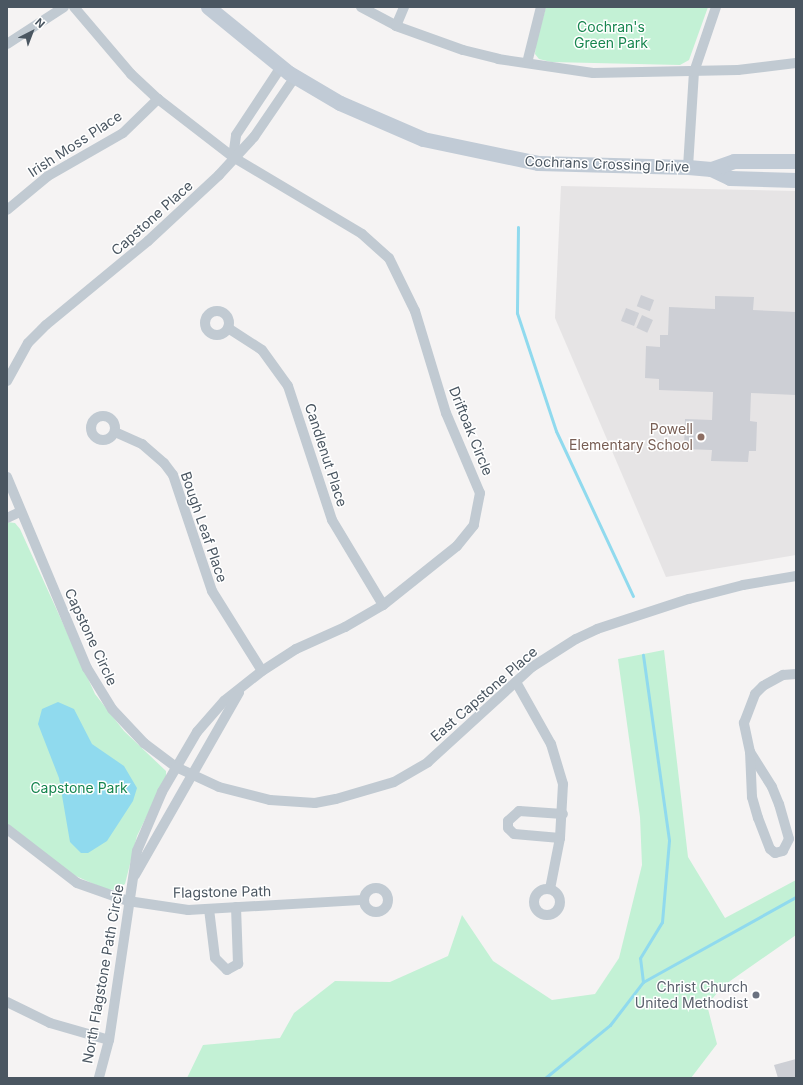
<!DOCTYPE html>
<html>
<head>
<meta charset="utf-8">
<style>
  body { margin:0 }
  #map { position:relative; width:803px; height:1085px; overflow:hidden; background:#f5f3f3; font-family:Inter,sans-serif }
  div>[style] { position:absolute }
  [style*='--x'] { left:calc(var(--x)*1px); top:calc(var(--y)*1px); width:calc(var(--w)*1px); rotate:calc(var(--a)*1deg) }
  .education>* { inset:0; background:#e6e4e5 }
  .green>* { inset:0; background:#c3f1d5 }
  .water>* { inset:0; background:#90daee }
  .stream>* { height:3px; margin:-1.5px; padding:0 1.5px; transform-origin:1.5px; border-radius:1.5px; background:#90daee }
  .building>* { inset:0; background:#cdcfd5; transform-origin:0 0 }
  .street>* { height:10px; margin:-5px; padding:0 5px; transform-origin:5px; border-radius:5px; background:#c1cad2 }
  .street>.ring { margin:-5px; padding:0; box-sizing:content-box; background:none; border:10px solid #c1cad2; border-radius:50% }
  .secondary>* { height:15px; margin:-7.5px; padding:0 7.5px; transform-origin:7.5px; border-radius:7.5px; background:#c1cbd6 }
  .dots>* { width:11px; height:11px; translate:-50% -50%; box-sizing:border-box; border:2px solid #fff; border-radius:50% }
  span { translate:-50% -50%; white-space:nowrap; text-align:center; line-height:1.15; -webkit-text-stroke:3px #fff; paint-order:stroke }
  .park-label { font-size:14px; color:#17864f }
  .street-label { font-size:14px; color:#4a5661 }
  .education-label { font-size:14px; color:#785e54 }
  .right { translate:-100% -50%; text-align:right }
  .worship-label { font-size:14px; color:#5b616d }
  .frame { position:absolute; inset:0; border:8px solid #4a5661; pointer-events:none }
  .north { position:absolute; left:12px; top:12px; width:40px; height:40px; -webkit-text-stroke:3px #fff; paint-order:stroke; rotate:42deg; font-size:11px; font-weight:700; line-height:16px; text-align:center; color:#4a5661 }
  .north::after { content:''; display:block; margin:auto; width:14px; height:18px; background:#4a5661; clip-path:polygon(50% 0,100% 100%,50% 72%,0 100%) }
</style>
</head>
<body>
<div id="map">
  <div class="education">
    <div style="clip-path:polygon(561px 186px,796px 191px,796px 555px,666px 577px,555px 318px)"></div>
  </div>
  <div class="green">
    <div style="clip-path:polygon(546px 7px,708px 7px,689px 60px,680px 65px,551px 62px,539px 59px,535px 54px,536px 42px)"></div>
    <div style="clip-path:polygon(7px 522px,15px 523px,20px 529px,95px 694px,124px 731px,166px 771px,166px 777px,137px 836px,125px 884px,116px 890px,105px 889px,69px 873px,7px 824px)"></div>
    <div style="clip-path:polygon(664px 650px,688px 857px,725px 918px,796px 880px,796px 935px,723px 986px,707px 1005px,717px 1044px,691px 1078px,187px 1078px,203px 1045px,280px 1038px,294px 1013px,335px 981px,390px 982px,448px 956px,462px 915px,493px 961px,552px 1000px,595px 994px,619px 958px,642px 865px,640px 817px,618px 659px)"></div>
  </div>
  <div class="water">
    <div style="clip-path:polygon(58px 702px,74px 709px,92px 744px,124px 766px,137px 788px,133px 801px,107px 841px,88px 853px,81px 853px,70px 842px,59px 778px,38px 724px,42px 709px)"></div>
  </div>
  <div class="stream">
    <div style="--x:518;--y:227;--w:86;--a:90.7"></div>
    <div style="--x:517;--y:313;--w:124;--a:71.7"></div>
    <div style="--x:556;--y:431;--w:182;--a:65"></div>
    <div style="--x:643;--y:982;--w:175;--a:-29.1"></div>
    <div style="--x:545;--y:1078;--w:84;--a:-39.2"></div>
    <div style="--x:610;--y:1025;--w:54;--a:-52.5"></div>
    <div style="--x:643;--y:982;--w:24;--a:-97"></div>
    <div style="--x:640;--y:958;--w:42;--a:-58.6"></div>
    <div style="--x:662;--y:922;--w:82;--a:-85.1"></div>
    <div style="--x:669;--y:840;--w:187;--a:-98"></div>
  </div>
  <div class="building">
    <div style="left:641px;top:295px;width:14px;height:12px;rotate:21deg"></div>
    <div style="clip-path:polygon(715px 296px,754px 297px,753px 310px,796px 312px,796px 395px,751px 393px,750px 421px,757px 422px,756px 451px,749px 451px,748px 462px,711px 461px,712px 450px,684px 449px,685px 419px,712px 420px,713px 392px,659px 390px,659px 379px,645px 378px,646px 346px,660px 347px,660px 335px,668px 335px,669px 307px,715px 309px)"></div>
    <div style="left:626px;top:308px;width:14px;height:14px;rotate:21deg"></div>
    <div style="left:642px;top:315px;width:12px;height:14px;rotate:24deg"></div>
    <div style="clip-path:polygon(796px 1059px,796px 1078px,778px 1078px,774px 1065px)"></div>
  </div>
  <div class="street">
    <div style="--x:74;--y:7;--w:88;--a:49.6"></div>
    <div style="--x:131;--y:74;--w:37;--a:43"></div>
    <div style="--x:158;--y:99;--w:95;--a:37.7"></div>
    <div style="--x:233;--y:157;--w:150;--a:30.8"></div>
    <div style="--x:362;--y:234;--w:36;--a:42"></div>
    <div style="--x:389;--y:258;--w:59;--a:63.9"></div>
    <div style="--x:415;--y:311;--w:107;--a:73.1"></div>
    <div style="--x:446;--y:413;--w:87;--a:67"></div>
    <div style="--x:480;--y:493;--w:33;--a:101"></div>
    <div style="--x:474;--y:525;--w:27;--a:129"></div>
    <div style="--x:457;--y:546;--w:95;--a:141.4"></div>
    <div style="--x:383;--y:605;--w:44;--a:149.9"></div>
    <div style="--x:345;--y:627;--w:54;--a:155.8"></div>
    <div style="--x:296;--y:649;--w:40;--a:147.1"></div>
    <div style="--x:262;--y:671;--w:48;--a:141.7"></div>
    <div style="--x:224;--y:701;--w:41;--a:131.1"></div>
    <div style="--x:197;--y:732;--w:69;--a:120.3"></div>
    <div style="--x:162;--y:792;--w:64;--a:113"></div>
    <div style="--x:137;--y:851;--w:191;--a:98.4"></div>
    <div style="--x:109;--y:1040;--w:39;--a:105"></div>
    <div style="--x:361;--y:7;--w:40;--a:28"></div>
    <div style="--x:396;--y:26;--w:71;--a:19.7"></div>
    <div style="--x:463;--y:50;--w:36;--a:14"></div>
    <div style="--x:498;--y:59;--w:96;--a:8.4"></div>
    <div style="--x:593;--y:73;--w:145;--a:-1.2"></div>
    <div style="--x:738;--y:70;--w:58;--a:-6.9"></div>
    <div style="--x:396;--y:26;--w:21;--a:-67"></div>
    <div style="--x:7;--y:44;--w:68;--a:-33"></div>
    <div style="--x:527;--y:63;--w:58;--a:-76"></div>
    <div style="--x:233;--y:157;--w:22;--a:-82"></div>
    <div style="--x:236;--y:135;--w:82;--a:-56.5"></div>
    <div style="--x:688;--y:167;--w:95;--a:-86.4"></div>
    <div style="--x:694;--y:72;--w:69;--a:-71.3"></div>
    <div style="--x:7;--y:210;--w:53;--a:-39.7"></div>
    <div style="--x:48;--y:176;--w:86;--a:-29.8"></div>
    <div style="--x:123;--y:133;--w:49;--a:-44.2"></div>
    <div class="ring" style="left:205px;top:311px;width:14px;height:14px"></div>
    <div style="--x:228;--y:328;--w:40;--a:32.9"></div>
    <div style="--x:262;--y:350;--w:44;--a:54.2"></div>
    <div style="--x:288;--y:386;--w:141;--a:71.8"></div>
    <div style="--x:332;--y:520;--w:99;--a:59"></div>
    <div style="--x:7;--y:381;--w:43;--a:-61.1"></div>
    <div style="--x:28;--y:343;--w:25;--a:-45"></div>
    <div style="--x:46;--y:325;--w:132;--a:-39.5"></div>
    <div style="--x:148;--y:241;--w:97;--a:-42.9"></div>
    <div style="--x:219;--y:175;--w:52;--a:-47.4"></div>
    <div style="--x:254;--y:137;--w:73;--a:-55.7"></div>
    <div class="ring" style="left:91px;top:416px;width:14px;height:14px"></div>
    <div style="--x:115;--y:432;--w:30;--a:24"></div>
    <div style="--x:142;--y:444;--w:29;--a:41"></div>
    <div style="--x:164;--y:463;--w:15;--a:53"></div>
    <div style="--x:173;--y:475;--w:122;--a:71.4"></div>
    <div style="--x:212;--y:591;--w:94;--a:58"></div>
    <div style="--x:7;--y:477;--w:207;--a:67.3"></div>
    <div style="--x:87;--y:668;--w:48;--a:58.6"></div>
    <div style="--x:112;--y:709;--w:47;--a:46.7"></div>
    <div style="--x:144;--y:743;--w:40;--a:37"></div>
    <div style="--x:176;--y:767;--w:47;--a:24.9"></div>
    <div style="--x:219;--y:787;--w:53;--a:14.3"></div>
    <div style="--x:270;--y:800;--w:45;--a:3.8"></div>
    <div style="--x:315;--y:803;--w:21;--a:-11"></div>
    <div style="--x:336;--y:799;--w:60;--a:-16.3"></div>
    <div style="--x:394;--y:782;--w:39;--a:-30"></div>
    <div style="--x:428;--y:762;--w:141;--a:-42.4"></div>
    <div style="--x:532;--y:667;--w:52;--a:-32.5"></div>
    <div style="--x:576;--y:639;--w:23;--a:-25"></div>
    <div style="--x:597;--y:629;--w:97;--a:-18.1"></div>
    <div style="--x:689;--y:599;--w:56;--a:-14.5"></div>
    <div style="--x:743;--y:585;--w:54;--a:-9.6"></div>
    <div style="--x:7;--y:518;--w:14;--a:-25"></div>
    <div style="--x:516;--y:682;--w:71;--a:60.6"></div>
    <div style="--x:551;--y:744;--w:42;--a:73.3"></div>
    <div style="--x:563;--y:784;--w:54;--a:93.2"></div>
    <div style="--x:560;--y:838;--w:52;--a:101.1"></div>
    <div style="--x:750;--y:752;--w:41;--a:57.8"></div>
    <div style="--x:772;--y:787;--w:18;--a:68"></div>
    <div style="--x:779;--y:804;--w:36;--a:74"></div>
    <div style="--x:789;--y:839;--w:13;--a:117"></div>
    <div style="--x:783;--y:851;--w:8;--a:166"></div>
    <div style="--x:775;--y:853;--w:6;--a:-141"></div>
    <div style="--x:770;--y:849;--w:33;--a:-111"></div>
    <div style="--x:758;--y:818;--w:22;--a:-106"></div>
    <div style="--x:752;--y:797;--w:45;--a:-92.5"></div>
    <div style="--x:750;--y:752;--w:30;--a:-102"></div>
    <div style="--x:744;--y:723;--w:31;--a:-69"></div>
    <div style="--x:755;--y:694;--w:11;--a:-45"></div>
    <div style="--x:763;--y:686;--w:23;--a:-29"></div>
    <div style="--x:783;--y:675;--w:13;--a:-4"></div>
    <div style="--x:7;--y:829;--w:88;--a:37.6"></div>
    <div style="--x:77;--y:883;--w:54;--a:19.4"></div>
    <div style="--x:128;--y:901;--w:61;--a:8.5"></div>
    <div style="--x:188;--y:910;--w:176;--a:-3.3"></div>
    <div style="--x:560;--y:838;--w:46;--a:-175"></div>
    <div style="--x:514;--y:834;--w:8;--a:-135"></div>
    <div style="--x:508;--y:828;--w:7;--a:-90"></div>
    <div style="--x:508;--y:821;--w:15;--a:-42"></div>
    <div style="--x:519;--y:811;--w:44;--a:3.9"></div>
    <div style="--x:135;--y:875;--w:210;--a:-60.3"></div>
    <div class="ring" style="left:364px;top:888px;width:14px;height:14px"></div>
    <div class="ring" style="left:534px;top:889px;width:16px;height:16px"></div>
    <div style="--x:209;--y:909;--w:49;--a:83"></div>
    <div style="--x:215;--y:958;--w:17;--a:45"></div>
    <div style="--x:227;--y:970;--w:13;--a:-29"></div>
    <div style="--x:238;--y:964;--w:57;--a:-92"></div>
    <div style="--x:7;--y:1002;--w:48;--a:26"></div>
    <div style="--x:50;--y:1023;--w:61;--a:16.1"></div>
  </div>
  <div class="secondary">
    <div style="--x:208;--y:7;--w:104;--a:39.2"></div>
    <div style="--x:289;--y:73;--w:59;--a:30.5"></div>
    <div style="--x:340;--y:103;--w:90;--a:23.4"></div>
    <div style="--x:423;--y:139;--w:117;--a:11.8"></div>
    <div style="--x:538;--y:163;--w:150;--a:1.5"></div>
    <div style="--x:688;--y:167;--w:23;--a:5"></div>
    <div style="--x:711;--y:169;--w:21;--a:25"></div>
    <div style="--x:730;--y:178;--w:66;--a:1.7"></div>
    <div style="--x:711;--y:169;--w:24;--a:-19"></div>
    <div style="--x:734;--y:161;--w:62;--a:0"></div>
  </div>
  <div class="dots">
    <div style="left:701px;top:437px;background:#8d6e63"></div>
    <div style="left:756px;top:995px;background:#6b7280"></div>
  </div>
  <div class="park-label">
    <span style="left:611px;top:35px">Cochran's<br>Green Park</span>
    <span style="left:79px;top:788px">Capstone Park</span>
  </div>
  <div class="street-label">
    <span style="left:75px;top:144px;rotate:-33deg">Irish Moss Place</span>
    <span style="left:607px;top:164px;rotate:2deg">Cochrans Crossing Drive</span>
    <span style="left:152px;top:218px;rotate:-42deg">Capstone Place</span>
    <span style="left:471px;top:431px;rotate:68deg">Driftoak Circle</span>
    <span style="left:326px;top:455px;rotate:72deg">Candlenut Place</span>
    <span style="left:204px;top:527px;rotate:71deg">Bough Leaf Place</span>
    <span style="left:91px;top:637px;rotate:65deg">Capstone Circle</span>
    <span style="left:484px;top:694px;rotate:-41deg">East Capstone Place</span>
    <span style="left:222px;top:892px;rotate:-1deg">Flagstone Path</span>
    <span style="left:103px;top:974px;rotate:-80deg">North Flagstone Path Circle</span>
  </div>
  <div class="education-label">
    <span class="right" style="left:693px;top:437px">Powell<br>Elementary School</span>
  </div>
  <div class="worship-label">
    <span class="right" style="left:748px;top:995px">Christ Church<br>United Methodist</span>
  </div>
  <div class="frame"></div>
  <div class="north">N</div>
</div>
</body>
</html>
